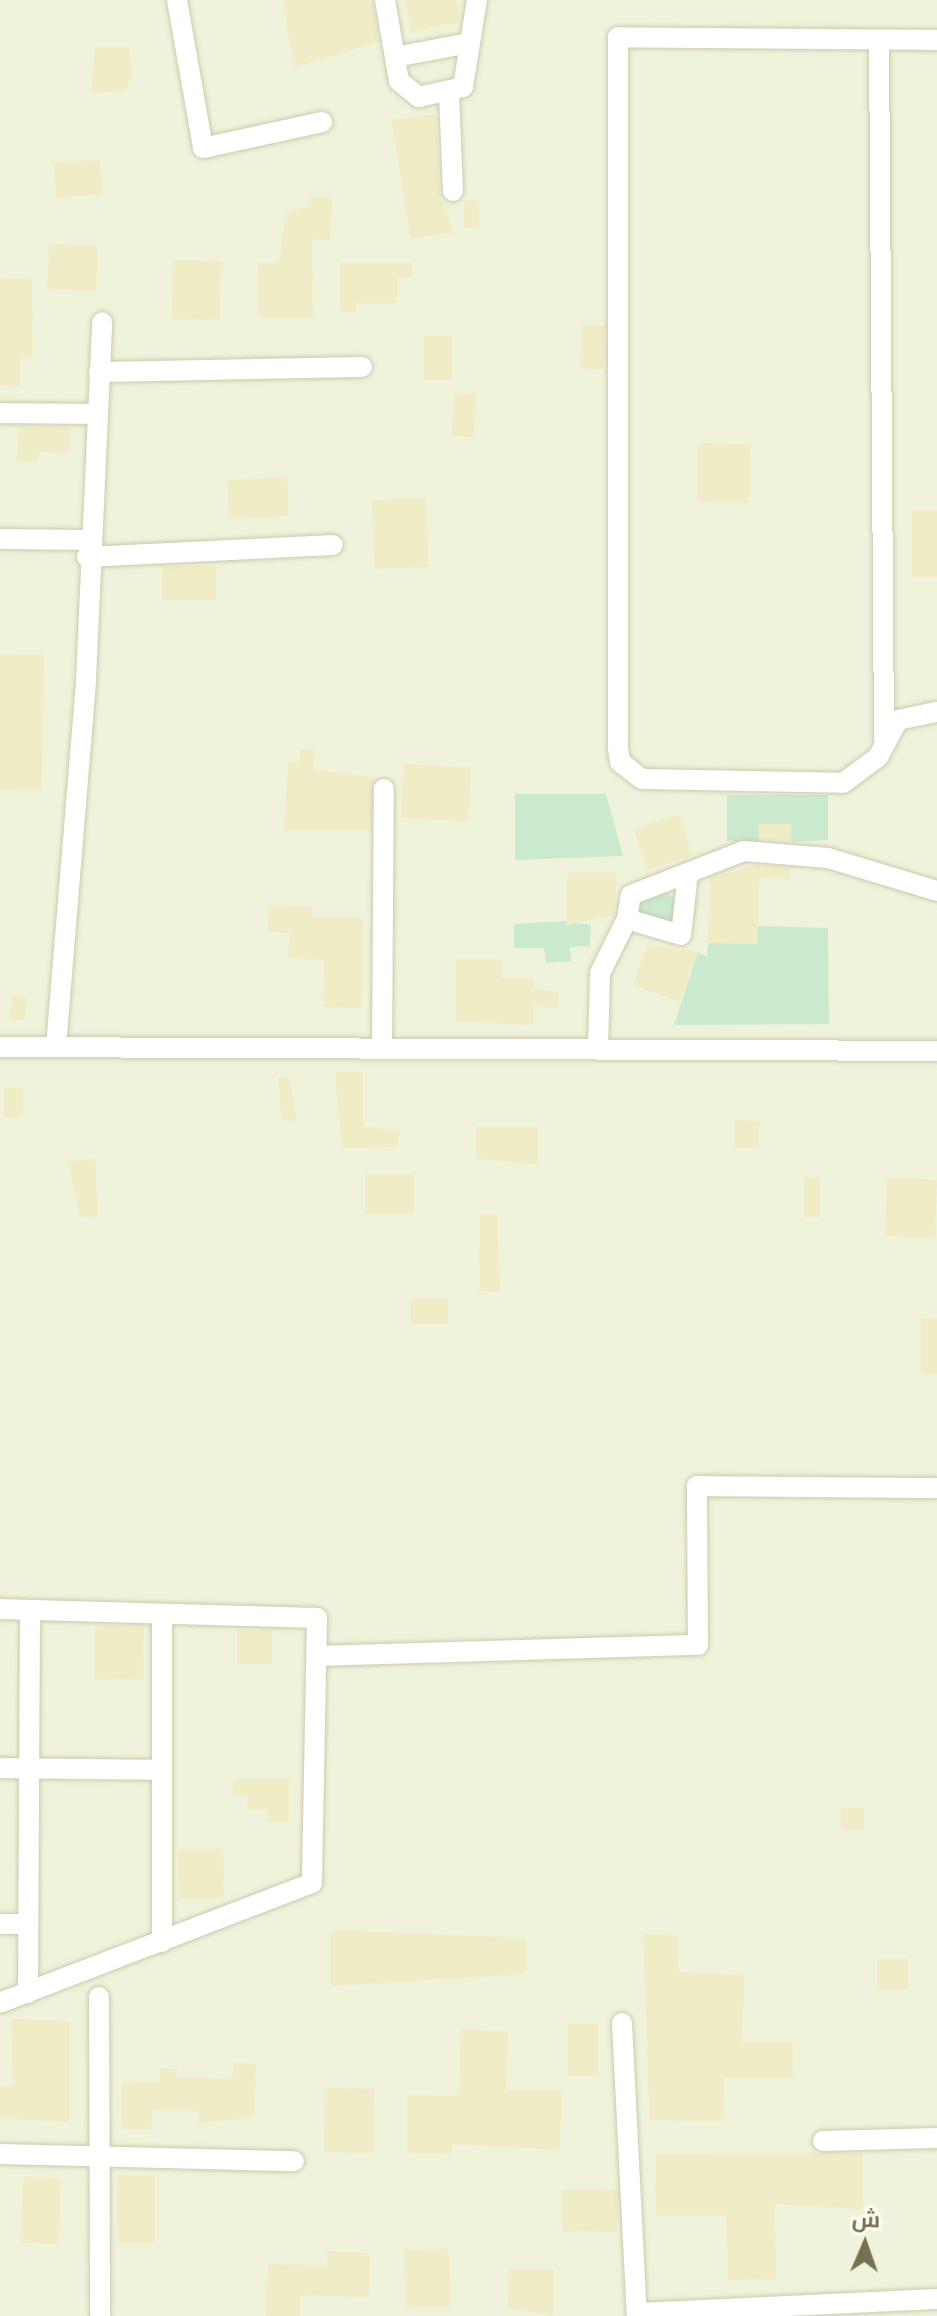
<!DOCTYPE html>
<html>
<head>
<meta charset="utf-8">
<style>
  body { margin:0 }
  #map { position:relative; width:937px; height:2316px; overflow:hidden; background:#f9fbec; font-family:"Fira Sans Condensed",Cairo,sans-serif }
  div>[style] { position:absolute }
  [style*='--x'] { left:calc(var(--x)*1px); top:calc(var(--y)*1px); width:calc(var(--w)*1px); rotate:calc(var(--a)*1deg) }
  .residential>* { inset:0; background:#f0f3db; transform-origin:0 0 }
  .green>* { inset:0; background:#cbe9cf }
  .building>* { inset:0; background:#efecc6; transform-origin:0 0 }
  .roads { filter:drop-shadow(0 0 2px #cbcaaf) drop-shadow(0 0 2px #cbcaaf) }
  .minor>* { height:20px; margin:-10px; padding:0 10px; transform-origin:10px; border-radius:10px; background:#fff }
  span { translate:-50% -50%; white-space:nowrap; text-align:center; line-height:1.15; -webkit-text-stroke:6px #fcfef3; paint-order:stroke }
  .north { position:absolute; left:825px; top:2204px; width:80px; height:80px; -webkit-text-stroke:6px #fcfef3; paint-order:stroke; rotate:2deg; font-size:22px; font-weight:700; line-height:32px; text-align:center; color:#767250 }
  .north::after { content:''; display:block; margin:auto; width:28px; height:36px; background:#767250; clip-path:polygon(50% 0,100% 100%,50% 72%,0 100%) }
</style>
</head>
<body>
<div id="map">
  <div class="residential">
    <div style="left:0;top:0;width:937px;height:2316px"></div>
  </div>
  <div class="green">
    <div style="clip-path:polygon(515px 794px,606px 794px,623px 856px,515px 860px)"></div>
    <div style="clip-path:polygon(727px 795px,828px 795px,828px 840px,791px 842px,791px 824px,760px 824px,759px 842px,727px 841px)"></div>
    <div style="clip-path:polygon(666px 892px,675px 898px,672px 924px,638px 915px,635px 903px)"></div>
    <div style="clip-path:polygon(566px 921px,591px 925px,590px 946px,570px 947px,571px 961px,546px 963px,544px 948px,514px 948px,514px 924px)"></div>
    <div style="clip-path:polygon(758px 926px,828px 928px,829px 1024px,674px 1025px,698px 952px,707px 957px,708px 943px,758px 944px)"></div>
  </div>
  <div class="building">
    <div style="clip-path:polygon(283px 0,372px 0,379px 42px,294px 67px)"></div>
    <div style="clip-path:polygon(405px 0,456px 0,460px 22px,411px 32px)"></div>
    <div style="clip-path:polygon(95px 47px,129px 47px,133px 78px,124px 91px,91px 93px)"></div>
    <div style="clip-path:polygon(436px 114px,440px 192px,454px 232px,410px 239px,392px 120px)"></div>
    <div style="left:100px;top:160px;width:35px;height:46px;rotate:87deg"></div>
    <div style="clip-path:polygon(310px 197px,332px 198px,330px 240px,312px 239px,313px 317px,259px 318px,258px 263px,279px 263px,286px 212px,309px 207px)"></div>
    <div style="left:479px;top:201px;width:27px;height:15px;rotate:90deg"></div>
    <div style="left:49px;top:244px;width:49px;height:45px;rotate:2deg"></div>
    <div style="left:173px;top:260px;width:48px;height:59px;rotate:1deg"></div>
    <div style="clip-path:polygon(340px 263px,412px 263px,412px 277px,397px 277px,397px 303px,356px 303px,356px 312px,340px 311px)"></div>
    <div style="clip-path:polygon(0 278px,32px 279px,33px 359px,20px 358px,20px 387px,0 385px)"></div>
    <div style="left:582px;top:325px;width:23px;height:44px;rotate:2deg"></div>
    <div style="left:452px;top:336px;width:44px;height:28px;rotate:90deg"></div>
    <div style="left:454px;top:393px;width:22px;height:43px;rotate:3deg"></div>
    <div style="clip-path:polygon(19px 426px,70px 427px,69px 453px,38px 452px,38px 462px,17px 462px)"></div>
    <div style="left:698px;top:443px;width:52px;height:59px;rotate:1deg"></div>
    <div style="left:287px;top:477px;width:39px;height:60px;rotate:87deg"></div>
    <div style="left:426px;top:498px;width:69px;height:54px;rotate:88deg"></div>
    <div style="left:912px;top:510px;width:25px;height:67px"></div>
    <div style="left:162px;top:566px;width:54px;height:34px"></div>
    <div style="left:0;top:654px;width:44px;height:136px;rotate:1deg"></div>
    <div style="clip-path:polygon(300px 749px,315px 750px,313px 769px,377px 778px,371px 830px,284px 830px,288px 762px,300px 762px)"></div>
    <div style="left:404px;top:764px;width:67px;height:54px;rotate:3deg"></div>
    <div style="left:679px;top:814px;width:43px;height:48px;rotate:72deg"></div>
    <div style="clip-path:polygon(759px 824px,792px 824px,791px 842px,759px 839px)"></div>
    <div style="clip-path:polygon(757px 865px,790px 868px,790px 879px,759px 878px,758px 944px,708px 943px,710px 878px)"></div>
    <div style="clip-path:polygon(567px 873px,617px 873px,614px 915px,566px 925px)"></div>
    <div style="clip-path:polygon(269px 905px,312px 907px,312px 917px,363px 918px,361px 1008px,323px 1007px,324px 960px,288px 958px,290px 933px,268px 932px)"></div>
    <div style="clip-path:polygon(647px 945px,698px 952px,680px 1002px,633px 985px)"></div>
    <div style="clip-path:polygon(456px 959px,501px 959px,502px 978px,534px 978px,533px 989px,559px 992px,557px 1008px,533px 1006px,533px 1025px,456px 1021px)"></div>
    <div style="left:12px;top:996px;width:15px;height:23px;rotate:4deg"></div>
    <div style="clip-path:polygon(335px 1072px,363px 1072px,363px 1126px,399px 1131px,397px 1147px,342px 1148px)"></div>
    <div style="clip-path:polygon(289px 1076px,297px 1121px,282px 1119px,278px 1078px)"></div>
    <div style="left:23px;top:1088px;width:29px;height:19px;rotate:90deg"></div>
    <div style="left:735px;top:1120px;width:24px;height:28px;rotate:2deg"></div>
    <div style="clip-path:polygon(476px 1127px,538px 1127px,538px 1165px,476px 1158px)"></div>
    <div style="clip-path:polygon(95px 1159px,98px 1216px,80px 1217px,68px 1161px)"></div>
    <div style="left:365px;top:1174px;width:49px;height:40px"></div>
    <div style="left:804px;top:1178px;width:16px;height:39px"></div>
    <div style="left:887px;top:1178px;width:50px;height:58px;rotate:2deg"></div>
    <div style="clip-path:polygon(480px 1214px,497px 1214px,500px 1292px,479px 1291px)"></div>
    <div style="left:448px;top:1299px;width:25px;height:37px;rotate:90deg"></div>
    <div style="left:921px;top:1318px;width:16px;height:56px"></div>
    <div style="left:95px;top:1625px;width:49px;height:54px;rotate:1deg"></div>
    <div style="left:237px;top:1630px;width:35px;height:34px"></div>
    <div style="clip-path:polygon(233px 1779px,289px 1779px,289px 1822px,267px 1822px,268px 1810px,247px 1810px,247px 1796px,233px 1796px)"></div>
    <div style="left:841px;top:1808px;width:23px;height:22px"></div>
    <div style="left:223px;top:1849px;width:49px;height:45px;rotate:89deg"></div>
    <div style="clip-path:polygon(331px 1930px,526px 1938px,525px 1974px,331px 1986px)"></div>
    <div style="clip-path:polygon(643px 1934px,677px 1935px,678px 1972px,745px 1975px,741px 2042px,793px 2042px,793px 2077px,724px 2077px,723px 2121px,650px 2120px)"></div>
    <div style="left:877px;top:1959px;width:31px;height:30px"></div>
    <div style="clip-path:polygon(11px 2019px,69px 2021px,69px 2122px,0 2118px,0 2086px,13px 2086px)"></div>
    <div style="left:568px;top:2024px;width:30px;height:52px"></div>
    <div style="clip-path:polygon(461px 2029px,508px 2032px,506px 2090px,562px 2091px,560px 2150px,452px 2144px,452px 2154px,407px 2153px,407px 2095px,459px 2096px)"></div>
    <div style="clip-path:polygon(234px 2063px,256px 2064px,254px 2117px,199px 2123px,200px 2111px,152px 2110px,151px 2130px,121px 2129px,122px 2082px,160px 2083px,160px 2068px,177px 2069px,176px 2077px,233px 2079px)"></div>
    <div style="left:325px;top:2088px;width:49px;height:64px;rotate:1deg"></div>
    <div style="clip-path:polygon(862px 2153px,863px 2209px,774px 2204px,777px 2279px,728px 2280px,726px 2215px,656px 2215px,655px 2154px)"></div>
    <div style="left:117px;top:2175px;width:38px;height:68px"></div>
    <div style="left:23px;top:2177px;width:38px;height:66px;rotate:2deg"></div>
    <div style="left:563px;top:2189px;width:55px;height:42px;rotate:1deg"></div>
    <div style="left:449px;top:2249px;width:57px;height:45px;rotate:88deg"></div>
    <div style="clip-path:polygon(327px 2251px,370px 2253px,369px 2297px,300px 2295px,300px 2316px,266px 2316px,268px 2264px,327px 2266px)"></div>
    <div style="clip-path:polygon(509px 2269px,554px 2270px,553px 2316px,508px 2308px)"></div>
  </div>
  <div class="roads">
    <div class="minor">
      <div style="--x:177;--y:0;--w:150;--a:80"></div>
      <div style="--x:203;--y:148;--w:122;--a:-12.3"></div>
      <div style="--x:385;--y:0;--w:82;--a:80.2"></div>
      <div style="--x:399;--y:81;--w:26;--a:39"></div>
      <div style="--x:419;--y:97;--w:45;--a:-12.8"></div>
      <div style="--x:463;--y:87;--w:88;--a:-80.9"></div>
      <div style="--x:879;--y:40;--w:699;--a:89.59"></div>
      <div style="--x:937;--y:40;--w:319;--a:-179.5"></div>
      <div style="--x:618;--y:37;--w:711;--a:90"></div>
      <div style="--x:618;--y:748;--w:14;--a:82"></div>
      <div style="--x:620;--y:762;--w:28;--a:38"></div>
      <div style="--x:642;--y:779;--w:201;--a:1.1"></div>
      <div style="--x:843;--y:783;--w:44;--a:-36.6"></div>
      <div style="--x:878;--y:757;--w:42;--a:-61.6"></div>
      <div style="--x:898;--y:720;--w:40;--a:-12"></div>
      <div style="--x:395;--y:57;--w:75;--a:-10.7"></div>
      <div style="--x:449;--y:93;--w:98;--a:87.7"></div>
      <div style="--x:99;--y:372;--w:263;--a:-1.1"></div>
      <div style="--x:0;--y:413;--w:97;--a:0.6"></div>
      <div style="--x:0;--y:539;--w:87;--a:0.7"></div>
      <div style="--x:87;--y:557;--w:246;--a:-2.8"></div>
      <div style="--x:688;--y:873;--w:62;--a:96.4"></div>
      <div style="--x:681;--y:935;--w:56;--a:-163.5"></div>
      <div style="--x:627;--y:919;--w:24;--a:-81"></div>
      <div style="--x:631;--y:895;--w:121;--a:-21.3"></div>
      <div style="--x:744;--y:851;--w:84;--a:4.8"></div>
      <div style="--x:828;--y:858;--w:114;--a:16.8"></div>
      <div style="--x:0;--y:1047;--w:937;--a:0.24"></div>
      <div style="--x:56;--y:1047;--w:368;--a:-85.3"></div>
      <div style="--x:86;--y:680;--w:358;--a:-87.4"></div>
      <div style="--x:382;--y:1049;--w:260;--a:-89.6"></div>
      <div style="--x:598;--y:1050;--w:77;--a:-88.5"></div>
      <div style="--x:600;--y:973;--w:60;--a:-63.4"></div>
      <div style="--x:0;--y:1609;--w:317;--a:1.6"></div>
      <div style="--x:317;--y:1618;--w:265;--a:91.1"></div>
      <div style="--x:312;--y:1883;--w:334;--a:159"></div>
      <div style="--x:317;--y:1656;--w:381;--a:-1.7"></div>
      <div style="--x:698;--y:1645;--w:159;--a:-90.4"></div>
      <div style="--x:697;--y:1486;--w:240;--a:0.5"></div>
      <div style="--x:0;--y:1768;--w:162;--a:0.7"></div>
      <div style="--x:0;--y:1924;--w:28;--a:0"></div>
      <div style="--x:162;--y:1942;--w:328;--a:-90"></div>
      <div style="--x:28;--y:1993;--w:383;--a:-89.7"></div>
      <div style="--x:99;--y:1997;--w:319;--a:89.8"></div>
      <div style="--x:622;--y:2023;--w:293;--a:87.1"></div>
      <div style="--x:823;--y:2141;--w:114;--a:-1.5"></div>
      <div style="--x:0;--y:2154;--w:294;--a:1.4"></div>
      <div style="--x:637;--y:2313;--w:300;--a:-2.7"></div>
    </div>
  </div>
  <div class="north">ش</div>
</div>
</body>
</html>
